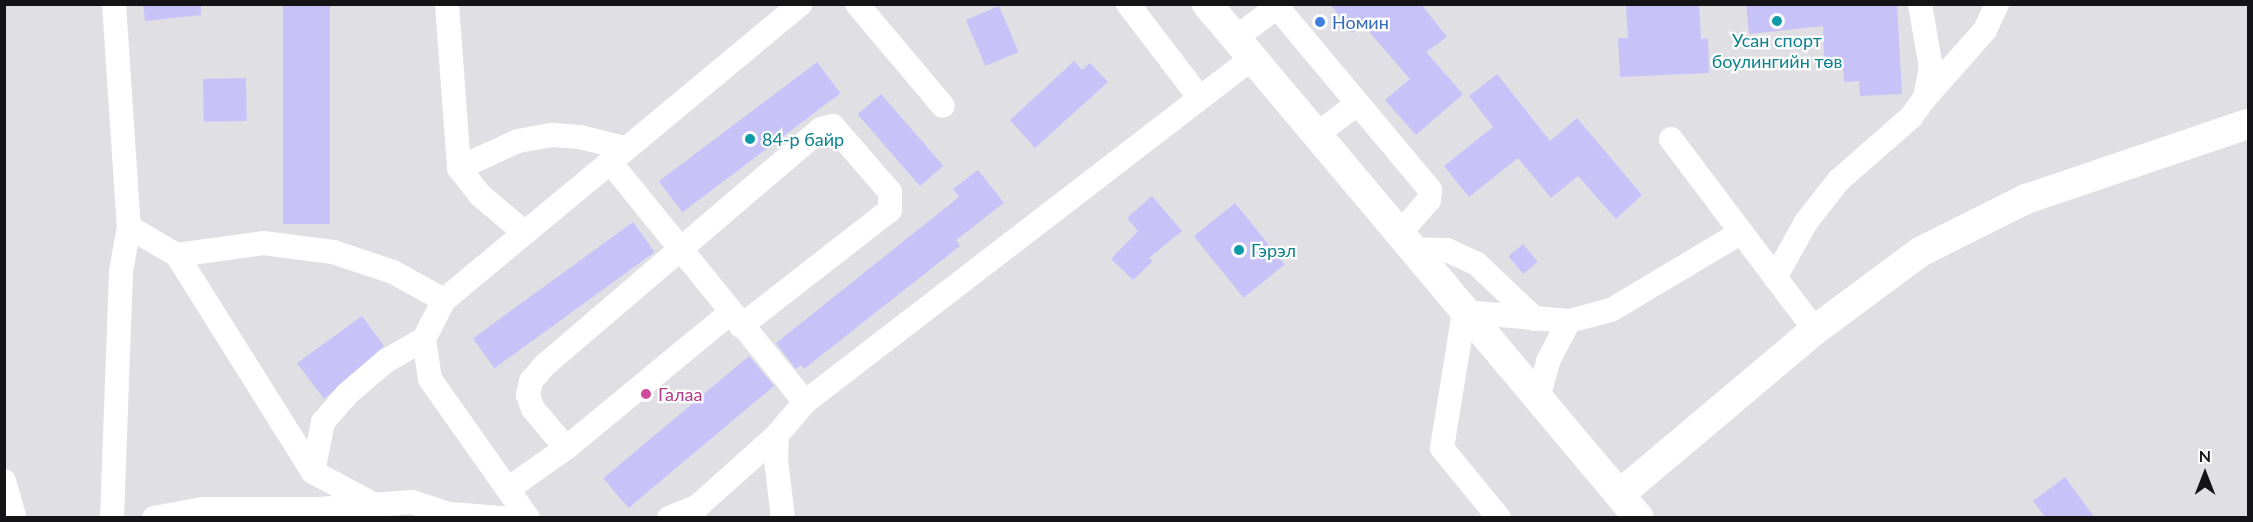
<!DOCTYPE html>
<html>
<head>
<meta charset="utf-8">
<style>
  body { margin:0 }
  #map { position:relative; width:2253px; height:522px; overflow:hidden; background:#e0dfe4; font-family:Lato,sans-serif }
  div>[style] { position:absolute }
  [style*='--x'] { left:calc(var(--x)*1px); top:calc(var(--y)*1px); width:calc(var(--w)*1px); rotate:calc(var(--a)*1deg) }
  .building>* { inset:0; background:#c7c3f8; transform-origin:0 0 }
  .minor>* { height:24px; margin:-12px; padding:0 12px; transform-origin:12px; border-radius:12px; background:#fff }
  .major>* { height:30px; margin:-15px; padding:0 15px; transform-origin:15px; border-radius:15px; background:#fff }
  .dots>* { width:16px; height:16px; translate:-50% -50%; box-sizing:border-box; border:3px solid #fff; border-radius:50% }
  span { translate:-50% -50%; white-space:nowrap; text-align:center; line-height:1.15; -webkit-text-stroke:4.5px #fff; paint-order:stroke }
  .shop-label { font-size:18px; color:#366cbe }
  .left { translate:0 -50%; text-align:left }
  .culture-label { font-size:18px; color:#0d838f }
  .hotel-label { font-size:18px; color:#b23c85 }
  .frame { position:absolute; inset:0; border:6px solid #141416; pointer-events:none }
  .north { position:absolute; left:2175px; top:444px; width:60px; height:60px; -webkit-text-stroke:4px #fff; paint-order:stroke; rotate:0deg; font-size:16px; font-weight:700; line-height:24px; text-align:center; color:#141416 }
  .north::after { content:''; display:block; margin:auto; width:21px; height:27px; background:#141416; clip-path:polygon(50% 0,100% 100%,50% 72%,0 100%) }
</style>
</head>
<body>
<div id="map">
  <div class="building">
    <div style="clip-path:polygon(143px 4px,201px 4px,201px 15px,145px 21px)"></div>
    <div style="left:283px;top:4px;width:47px;height:220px"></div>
    <div style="clip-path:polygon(1330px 4px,1421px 4px,1447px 37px,1426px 52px,1463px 94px,1416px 135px,1385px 100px,1410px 79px,1364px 26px,1352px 33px)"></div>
    <div style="clip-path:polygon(1626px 4px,1699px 4px,1701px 39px,1708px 38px,1709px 73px,1620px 77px,1618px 38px,1628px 38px)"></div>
    <div style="clip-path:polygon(1746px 4px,1897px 4px,1902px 94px,1860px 96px,1859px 81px,1844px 82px,1843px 68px,1824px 61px,1823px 26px,1749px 34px)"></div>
    <div style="left:999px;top:6px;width:50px;height:36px;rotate:67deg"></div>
    <div style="clip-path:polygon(1074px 61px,1082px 70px,1090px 63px,1108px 82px,1035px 148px,1010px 120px)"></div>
    <div style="left:817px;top:62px;width:39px;height:198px;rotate:53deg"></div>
    <div style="clip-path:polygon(1497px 74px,1550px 141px,1577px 118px,1642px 195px,1616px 219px,1578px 176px,1551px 198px,1518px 158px,1469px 197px,1444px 166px,1493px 127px,1469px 96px)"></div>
    <div style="left:246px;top:78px;width:43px;height:43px;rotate:89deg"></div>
    <div style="left:881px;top:94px;width:95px;height:31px;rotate:49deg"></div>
    <div style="clip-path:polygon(978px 170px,1004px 203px,956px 240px,960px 246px,804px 369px,801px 365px,796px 369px,776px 343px,959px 197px,953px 189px)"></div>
    <div style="clip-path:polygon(1152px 196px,1182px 231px,1149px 258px,1153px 261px,1133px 280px,1111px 259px,1138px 231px,1127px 218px)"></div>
    <div style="left:1235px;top:203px;width:79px;height:53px;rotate:51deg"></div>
    <div style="left:633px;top:222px;width:37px;height:198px;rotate:54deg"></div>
    <div style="left:1523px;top:244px;width:23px;height:19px;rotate:50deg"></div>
    <div style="clip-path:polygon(362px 316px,384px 346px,324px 399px,297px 363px)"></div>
    <div style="left:749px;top:356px;width:39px;height:190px;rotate:50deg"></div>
    <div style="clip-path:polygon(2065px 477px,2095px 518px,2046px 518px,2033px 501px)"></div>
  </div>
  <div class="minor">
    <div style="--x:114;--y:4;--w:224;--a:86.2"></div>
    <div style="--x:447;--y:4;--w:164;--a:85.8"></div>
    <div style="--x:459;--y:168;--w:34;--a:52"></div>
    <div style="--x:480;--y:195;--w:59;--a:40.2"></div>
    <div style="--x:857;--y:4;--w:133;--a:49.9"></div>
    <div style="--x:1128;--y:4;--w:117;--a:52.6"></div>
    <div style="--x:1278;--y:8;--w:237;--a:50.1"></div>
    <div style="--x:1430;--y:190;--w:10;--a:96"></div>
    <div style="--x:1429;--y:200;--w:45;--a:131.4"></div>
    <div style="--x:1234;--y:39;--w:59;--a:-36.7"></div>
    <div style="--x:1925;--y:98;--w:91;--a:-48.6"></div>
    <div style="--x:1985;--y:30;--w:29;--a:-65"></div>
    <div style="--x:1316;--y:135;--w:51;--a:-37.1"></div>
    <div style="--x:1671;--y:139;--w:239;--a:53"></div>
    <div style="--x:610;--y:162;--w:309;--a:50.9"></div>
    <div style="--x:459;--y:168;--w:65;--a:-24.6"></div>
    <div style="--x:518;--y:141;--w:35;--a:-10"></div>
    <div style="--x:552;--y:135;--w:28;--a:4"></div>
    <div style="--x:580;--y:137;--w:45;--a:14"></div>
    <div style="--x:1411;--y:249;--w:36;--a:2"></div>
    <div style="--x:1447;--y:250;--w:33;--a:25"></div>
    <div style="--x:1477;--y:264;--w:80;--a:43.5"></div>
    <div style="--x:1775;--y:278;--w:64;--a:-61"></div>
    <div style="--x:1806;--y:222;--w:52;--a:-52"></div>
    <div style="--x:1838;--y:181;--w:97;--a:-41.2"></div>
    <div style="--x:1911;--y:117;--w:24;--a:-54"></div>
    <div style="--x:1925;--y:98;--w:31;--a:-79"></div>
    <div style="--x:1931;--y:68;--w:65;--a:-99.8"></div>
    <div style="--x:730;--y:313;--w:212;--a:140.5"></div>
    <div style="--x:566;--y:448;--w:51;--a:-130.2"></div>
    <div style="--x:533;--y:409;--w:15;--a:-110"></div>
    <div style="--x:528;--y:395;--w:14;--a:-78"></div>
    <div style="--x:531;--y:381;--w:23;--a:-49"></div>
    <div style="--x:546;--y:364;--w:362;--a:-40.5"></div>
    <div style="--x:821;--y:129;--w:12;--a:-14"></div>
    <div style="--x:833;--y:126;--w:87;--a:49.2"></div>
    <div style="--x:890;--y:192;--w:18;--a:90"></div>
    <div style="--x:890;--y:210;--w:189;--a:142.1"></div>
    <div style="--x:1538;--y:399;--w:39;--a:-75"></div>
    <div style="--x:1548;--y:361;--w:45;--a:-62.3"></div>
    <div style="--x:313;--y:472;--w:51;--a:-78.7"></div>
    <div style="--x:323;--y:422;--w:37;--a:-49"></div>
    <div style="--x:347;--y:394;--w:51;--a:-40.2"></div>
    <div style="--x:386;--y:361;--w:44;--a:-30.1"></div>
    <div style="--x:4;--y:481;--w:37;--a:74"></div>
    <div style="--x:508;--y:489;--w:71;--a:-35.3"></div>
    <div style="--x:375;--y:505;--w:70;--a:-152"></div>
    <div style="--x:313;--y:472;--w:256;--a:-122.1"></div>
    <div style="--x:177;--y:255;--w:87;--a:-7.9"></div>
    <div style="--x:263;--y:243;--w:71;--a:7.3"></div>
    <div style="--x:333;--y:252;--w:63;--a:18.4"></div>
    <div style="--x:393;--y:272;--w:58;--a:28.8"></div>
    <div style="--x:112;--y:518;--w:247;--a:-87.9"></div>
    <div style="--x:121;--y:271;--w:45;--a:-79.7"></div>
    <div style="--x:129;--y:227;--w:56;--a:30.3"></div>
    <div style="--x:154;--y:518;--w:49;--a:-10.6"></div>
    <div style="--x:202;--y:509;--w:117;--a:0"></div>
    <div style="--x:319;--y:509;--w:93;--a:-4.3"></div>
    <div style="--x:412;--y:502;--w:40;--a:18"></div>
    <div style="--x:450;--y:514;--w:51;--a:4.5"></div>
    <div style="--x:528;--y:518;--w:170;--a:-125.2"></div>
    <div style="--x:430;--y:379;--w:40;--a:-98.5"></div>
    <div style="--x:424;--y:339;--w:44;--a:-62.9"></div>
    <div style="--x:444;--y:300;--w:463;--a:-39.7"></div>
    <div style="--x:669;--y:518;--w:31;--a:-22"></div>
    <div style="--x:698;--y:506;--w:106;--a:-41.9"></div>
    <div style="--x:783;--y:518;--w:58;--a:-96.9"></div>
    <div style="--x:776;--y:460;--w:25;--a:-88"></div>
    <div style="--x:777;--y:435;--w:43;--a:-49.7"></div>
    <div style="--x:805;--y:402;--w:563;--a:-37.56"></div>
    <div style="--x:1499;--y:518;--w:90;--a:-129.2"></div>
    <div style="--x:1442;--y:448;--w:138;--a:-80.8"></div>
    <div style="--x:1464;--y:312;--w:105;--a:4.9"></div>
    <div style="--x:1569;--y:321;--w:43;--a:-14.7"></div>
    <div style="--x:1611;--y:310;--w:150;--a:-30.8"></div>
  </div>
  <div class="major">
    <div style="--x:1207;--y:4;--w:671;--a:49.95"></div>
    <div style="--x:1620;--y:494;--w:255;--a:-40.1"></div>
    <div style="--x:1815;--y:330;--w:131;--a:-36.6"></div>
    <div style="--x:1920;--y:252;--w:119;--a:-26.6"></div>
    <div style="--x:2026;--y:199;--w:234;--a:-18.7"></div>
  </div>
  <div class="dots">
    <div style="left:1777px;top:21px;background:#0f9aa8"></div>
    <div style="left:1320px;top:22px;background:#3f7fe0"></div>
    <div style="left:750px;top:139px;background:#0f9aa8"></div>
    <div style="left:1239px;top:250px;background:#0f9aa8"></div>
    <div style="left:646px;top:394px;background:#d1479c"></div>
  </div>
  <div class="shop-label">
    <span class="left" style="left:1332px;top:22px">Номин</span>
  </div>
  <div class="culture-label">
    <span style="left:1777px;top:51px">Усан спорт<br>боулингийн төв</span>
    <span class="left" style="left:762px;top:139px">84-р байр</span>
    <span class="left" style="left:1251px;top:250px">Гэрэл</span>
  </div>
  <div class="hotel-label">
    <span class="left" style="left:658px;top:394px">Галаа</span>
  </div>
  <div class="frame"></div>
  <div class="north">N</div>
</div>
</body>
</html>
